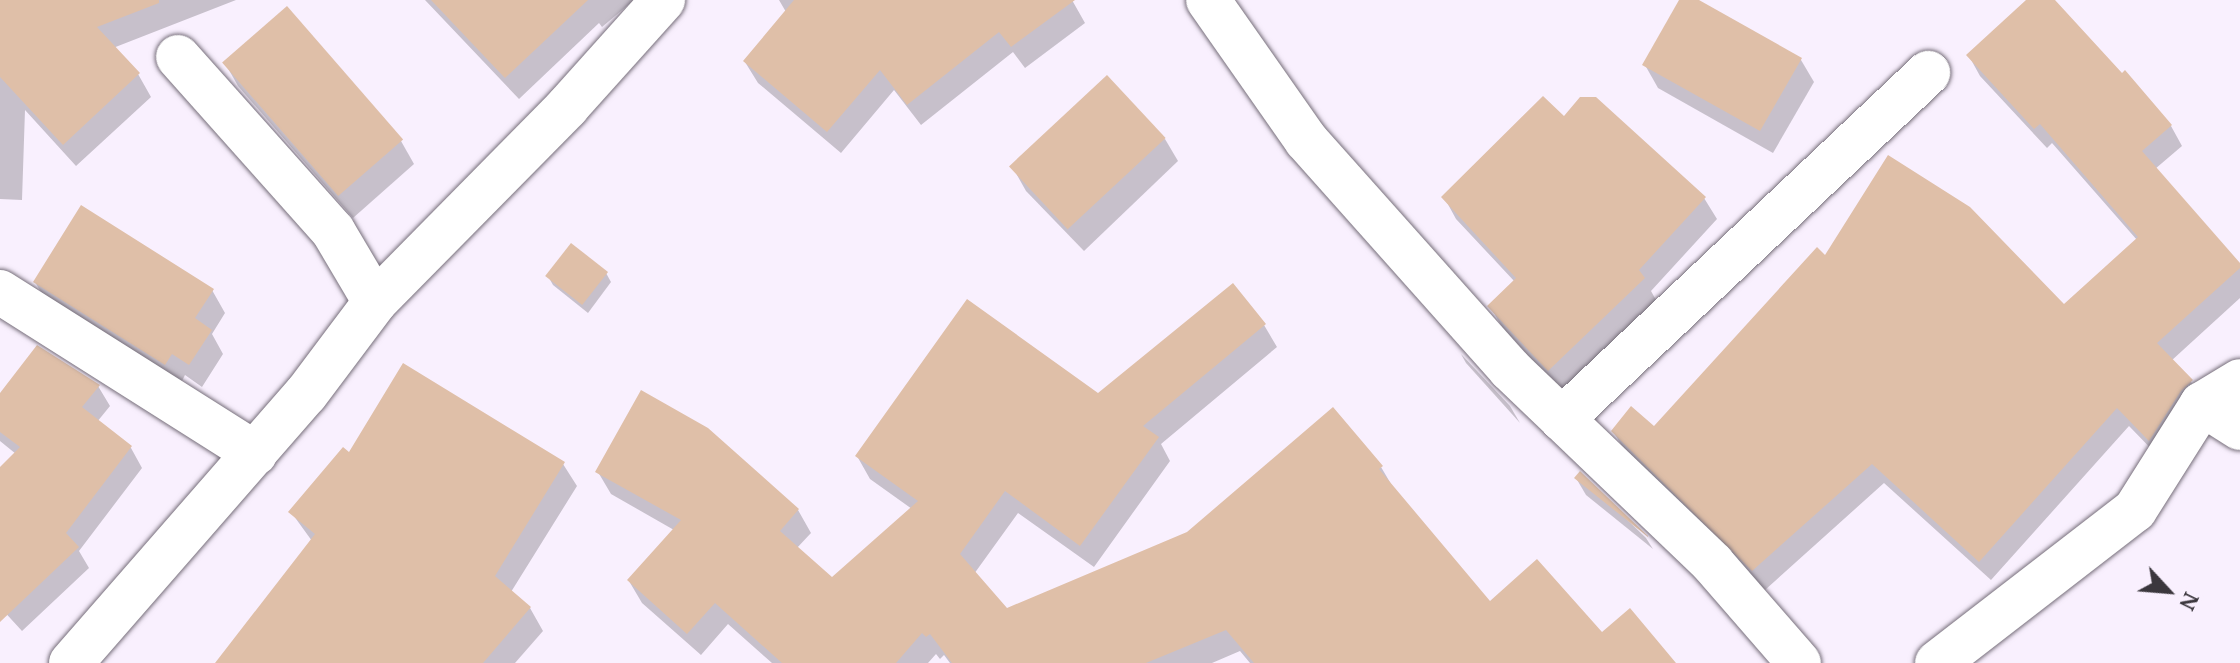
<!DOCTYPE html>
<html>
<head>
<meta charset="utf-8">
<style>
  body { margin:0 }
  #map { position:relative; width:2240px; height:663px; overflow:hidden; background:#f9f0fe; font-family:"PT Serif",serif }
  div>[style] { position:absolute }
  [style*='--x'] { left:calc(var(--x)*1px); top:calc(var(--y)*1px); width:calc(var(--w)*1px); rotate:calc(var(--a)*1deg) }
  .shadow>* { inset:0; background:#0003 }
  .building>* { inset:0; background:#dfbfa8; transform-origin:0 0 }
  .roads { filter:drop-shadow(0 0 2px #766e7a) drop-shadow(0 0 2px #766e7a) }
  .minor>* { height:44px; margin:-22px; padding:0 22px; transform-origin:22px; border-radius:22px; background:#fff }
  span { translate:-50% -50%; white-space:nowrap; text-align:center; line-height:1.15; -webkit-text-stroke:6px #f9f0fe; paint-order:stroke }
  .north { position:absolute; left:2128px; top:551px; width:80px; height:80px; -webkit-text-stroke:6px #f9f0fe; paint-order:stroke; rotate:116deg; font-size:22px; font-weight:700; line-height:32px; text-align:center; color:#3b373d }
  .north::after { content:''; display:block; margin:auto; width:28px; height:36px; background:#3b373d; clip-path:polygon(50% 0,100% 100%,50% 72%,0 100%) }
</style>
</head>
<body>
<div id="map">
  <div class="shadow">
    <div style="clip-path:polygon(0 0,236px 0,113px 48px,138px 74px,151px 97px,76px 166px,25px 110px,22px 200px,0 199px)"></div>
    <div style="clip-path:polygon(425px 0,634px 0,602px 27px,599px 23px,519px 99px)"></div>
    <div style="clip-path:polygon(779px 0,1072px 0,1085px 23px,1025px 68px,1013px 52px,921px 125px,894px 90px,841px 153px,758px 83px,745px 62px,786px 12px)"></div>
    <div style="clip-path:polygon(1681px 0,1695px 0,1801px 60px,1814px 82px,1773px 153px,1658px 88px,1645px 65px)"></div>
    <div style="clip-path:polygon(2029px 0,2052px 0,2171px 126px,2182px 146px,2155px 169px,2240px 266px,2240px 298px,2171px 361px,2191px 382px,2202px 401px,2161px 459px,2129px 426px,1991px 580px,1884px 483px,1765px 590px,1625px 451px,1613px 431px,1654px 429px,1826px 258px,2064px 307px,2137px 240px,2052px 143px,2047px 148px,1980px 76px,1969px 56px)"></div>
    <div style="clip-path:polygon(225px 63px,401px 141px,414px 164px,353px 218px,238px 86px)"></div>
    <div style="clip-path:polygon(1564px 118px,1704px 198px,1717px 219px,1651px 291px,1656px 300px,1561px 391px,1502px 327px,1490px 306px,1515px 282px,1456px 219px,1444px 197px)"></div>
    <div style="clip-path:polygon(1165px 139px,1178px 161px,1084px 251px,1026px 191px,1013px 168px)"></div>
    <div style="clip-path:polygon(606px 273px,611px 282px,588px 313px,553px 285px,548px 276px)"></div>
    <div style="clip-path:polygon(35px 282px,212px 290px,225px 313px,212px 334px,223px 354px,202px 387px,185px 375px,179px 387px,48px 304px)"></div>
    <div style="clip-path:polygon(1264px 325px,1277px 347px,1161px 444px,1170px 461px,1094px 567px,1018px 513px,974px 574px,1007px 610px,1381px 467px,1394px 489px,1490px 604px,1602px 635px,1673px 663px,1250px 663px,1240px 651px,1212px 663px,950px 663px,944px 655px,940px 659px,936px 654px,928px 663px,772px 663px,728px 624px,701px 655px,642px 603px,629px 581px,674px 530px,611px 494px,598px 472px,798px 510px,811px 533px,796px 549px,832px 580px,912px 509px,870px 479px,857px 456px,1098px 396px)"></div>
    <div style="clip-path:polygon(1461px 354px,1510px 406px,1520px 423px,1466px 363px)"></div>
    <div style="clip-path:polygon(98px 386px,110px 406px,97px 422px,131px 448px,142px 468px,79px 551px,89px 568px,22px 631px,0 607px,0 469px,16px 454px,0 441px,0 397px)"></div>
    <div style="clip-path:polygon(350px 455px,563px 464px,577px 486px,511px 592px,530px 608px,543px 631px,515px 663px,218px 663px,312px 541px,291px 512px)"></div>
    <div style="clip-path:polygon(1580px 474px,1646px 538px,1653px 549px,1586px 495px,1576px 478px)"></div>
  </div>
  <div class="building">
    <div style="clip-path:polygon(0 0,159px 0,159px 3px,97px 27px,140px 73px,63px 145px,0 77px)"></div>
    <div style="clip-path:polygon(431px 0,588px 0,505px 78px)"></div>
    <div style="clip-path:polygon(794px 0,1075px 0,1011px 47px,999px 32px,907px 105px,880px 70px,827px 132px,743px 61px)"></div>
    <div style="clip-path:polygon(1679px 0,1699px 0,1802px 58px,1760px 131px,1642px 65px)"></div>
    <div style="clip-path:polygon(2026px 0,2055px 0,2122px 73px,2125px 70px,2172px 125px,2142px 151px,2240px 263px,2240px 268px,2157px 343px,2193px 380px,2181px 391px,2149px 441px,2117px 408px,1979px 562px,1872px 464px,1752px 571px,1611px 431px,1631px 406px,1654px 426px,1817px 247px,1825px 255px,1888px 155px,1970px 207px,2064px 304px,2138px 237px,2040px 124px,2034px 129px,1966px 55px)"></div>
    <div style="left:287px;top:6px;width:177px;height:86px;rotate:49deg"></div>
    <div style="left:1107px;top:75px;width:86px;height:134px;rotate:47deg"></div>
    <div style="clip-path:polygon(1543px 96px,1564px 116px,1580px 97px,1596px 97px,1706px 197px,1639px 270px,1645px 278px,1548px 371px,1487px 306px,1516px 278px,1441px 197px)"></div>
    <div style="clip-path:polygon(81px 205px,214px 289px,195px 318px,212px 330px,189px 365px,172px 354px,165px 365px,33px 282px)"></div>
    <div style="left:571px;top:243px;width:47px;height:42px;rotate:38deg"></div>
    <div style="clip-path:polygon(1233px 283px,1266px 324px,1143px 426px,1159px 437px,1080px 546px,1005px 491px,960px 554px,1007px 608px,1187px 532px,1333px 407px,1383px 466px,1379px 469px,1490px 601px,1537px 559px,1602px 632px,1630px 608px,1676px 663px,1254px 663px,1226px 630px,1146px 663px,952px 663px,930px 634px,926px 637px,922px 633px,896px 663px,782px 663px,715px 603px,687px 634px,627px 580px,681px 520px,595px 472px,641px 390px,708px 428px,799px 509px,780px 531px,832px 577px,918px 501px,855px 456px,967px 299px,1098px 393px)"></div>
    <div style="clip-path:polygon(37px 345px,100px 385px,82px 407px,132px 446px,66px 533px,79px 547px,0 622px,0 467px,20px 447px,0 432px,0 393px)"></div>
    <div style="clip-path:polygon(403px 363px,565px 462px,495px 576px,531px 607px,483px 663px,215px 663px,315px 534px,288px 512px,343px 447px,349px 452px)"></div>
    <div style="clip-path:polygon(1580px 471px,1648px 536px,1648px 537px,1574px 478px)"></div>
  </div>
  <div class="roads">
    <div class="minor">
      <div style="--x:1208;--y:0;--w:171;--a:55"></div>
      <div style="--x:1306;--y:140;--w:307;--a:48.3"></div>
      <div style="--x:1510;--y:369;--w:281;--a:43.8"></div>
      <div style="--x:1713;--y:564;--w:131;--a:49"></div>
      <div style="--x:178;--y:57;--w:233;--a:48.3"></div>
      <div style="--x:333;--y:231;--w:82;--a:59.4"></div>
      <div style="--x:0;--y:292;--w:302;--a:32.3"></div>
      <div style="--x:2202;--y:404;--w:45;--a:32.3"></div>
      <div style="--x:1562;--y:419;--w:504;--a:-43.39"></div>
      <div style="--x:71;--y:663;--w:357;--a:-48.9"></div>
      <div style="--x:306;--y:394;--w:115;--a:-53.1"></div>
      <div style="--x:375;--y:302;--w:274;--a:-45.4"></div>
      <div style="--x:567;--y:107;--w:144;--a:-48.1"></div>
      <div style="--x:1937;--y:663;--w:250;--a:-37.7"></div>
      <div style="--x:2135;--y:510;--w:125;--a:-57.7"></div>
      <div style="--x:2202;--y:404;--w:44;--a:-31.2"></div>
    </div>
  </div>
  <div class="north">N</div>
</div>
</body>
</html>
